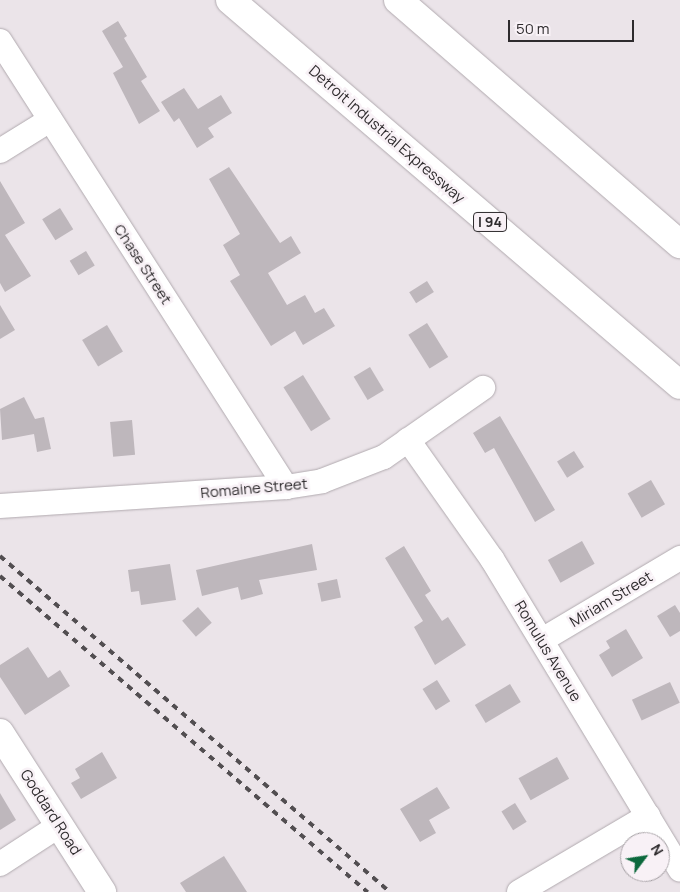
<!DOCTYPE html>
<html>
<head>
<meta charset="utf-8">
<style>
  body { margin:0 }
  #map { position:relative; width:680px; height:892px; overflow:hidden; background:#ebe4e9; font-family:Manrope,sans-serif }
  div>[style] { position:absolute }
  [style*='--x'] { left:calc(var(--x)*1px); top:calc(var(--y)*1px); width:calc(var(--w)*1px); rotate:calc(var(--a)*1deg) }
  .building>* { inset:0; background:#beb7bc; transform-origin:0 0 }
  .roads { filter:drop-shadow(0 0 1px #b1aaaf) drop-shadow(0 0 1px #b1aaaf) }
  .minor>* { height:24px; margin:-12px; padding:0 12px; transform-origin:12px; border-radius:12px; background:#fff }
  .major>* { height:28px; margin:-14px; padding:0 14px; transform-origin:14px; border-radius:14px; background:#fff }
  .highway>* { height:28px; margin:-14px; padding:0 14px; transform-origin:14px; border-radius:14px; background:#fff }
  .rail>* { height:4px; margin-top:-2px; transform-origin:0; background:repeating-linear-gradient(90deg,#524e51 0 6px,transparent 0 12px) }
  span { translate:-50% -50%; white-space:nowrap; text-align:center; line-height:1.15; -webkit-text-stroke:5px #f8f1f6; paint-order:stroke }
  .shield-label span { padding:1px 4px; background:#f8f1f6; border:1px solid; border-radius:4px; -webkit-text-stroke-width:0 }
  .shield-label { font-size:14px; color:#2e2b2d; font-weight:700 }
  .street-label { font-size:15px; color:#2e2b2d }
  .north { position:absolute; left:620px; top:832px; width:50px; height:50px; box-sizing:border-box; background:#f8f1f6; border:1px solid #a7a2a6; border-radius:50%; rotate:59deg; font-size:14px; font-weight:700; line-height:20px; text-align:center; color:#2e2b2d }
  .north::after { content:''; display:block; margin:auto; width:18px; height:22px; background:#0b683c; clip-path:polygon(50% 0,100% 100%,50% 72%,0 100%) }
  .scale { position:absolute; left:508px; top:20px; width:126px; height:22px; box-sizing:border-box; border:2px solid #2e2b2d; border-top:0; padding-left:6px; font-size:15px; line-height:18px; white-space:nowrap; color:#2e2b2d; -webkit-text-stroke:4px #f8f1f6; paint-order:stroke }
</style>
</head>
<body>
<div id="map">
  <div class="building">
    <div style="clip-path:polygon(118px 21px,127px 36px,124px 38px,147px 77px,141px 81px,160px 111px,139px 124px,113px 73px,123px 67px,102px 31px)"></div>
    <div style="clip-path:polygon(184px 88px,198px 109px,221px 95px,232px 113px,208px 128px,214px 137px,197px 148px,179px 118px,174px 122px,161px 102px)"></div>
    <div style="clip-path:polygon(229px 167px,280px 243px,291px 236px,301px 253px,268px 273px,287px 305px,305px 295px,315px 313px,324px 308px,335px 326px,303px 345px,295px 331px,271px 346px,230px 281px,240px 275px,223px 245px,240px 234px,209px 179px)"></div>
    <div style="clip-path:polygon(0 181px,25px 223px,5px 235px,31px 276px,5px 292px,0 283px)"></div>
    <div style="left:60px;top:208px;width:25px;height:21px;rotate:58deg"></div>
    <div style="left:86px;top:251px;width:17px;height:19px;rotate:59deg"></div>
    <div style="left:427px;top:281px;width:13px;height:21px;rotate:58deg"></div>
    <div style="clip-path:polygon(0 305px,15px 330px,0 339px)"></div>
    <div style="left:427px;top:323px;width:40px;height:22px;rotate:58deg"></div>
    <div style="left:107px;top:325px;width:31px;height:29px;rotate:59deg"></div>
    <div style="left:370px;top:367px;width:27px;height:19px;rotate:59deg"></div>
    <div style="left:303px;top:375px;width:52px;height:23px;rotate:58deg"></div>
    <div style="clip-path:polygon(24px 397px,35px 419px,44px 417px,51px 449px,37px 452px,34px 434px,2px 440px,0 409px)"></div>
    <div style="clip-path:polygon(500px 416px,555px 510px,535px 522px,494px 448px,485px 453px,473px 433px)"></div>
    <div style="left:132px;top:420px;width:35px;height:22px;rotate:85deg"></div>
    <div style="left:574px;top:451px;width:19px;height:20px;rotate:58deg"></div>
    <div style="left:651px;top:480px;width:28px;height:27px;rotate:60deg"></div>
    <div style="left:582px;top:541px;width:26px;height:39px;rotate:61deg"></div>
    <div style="clip-path:polygon(312px 544px,317px 570px,259px 580px,263px 594px,241px 600px,238px 587px,202px 596px,196px 570px)"></div>
    <div style="clip-path:polygon(404px 546px,431px 591px,425px 595px,442px 621px,448px 617px,466px 645px,435px 665px,414px 627px,423px 621px,385px 558px)"></div>
    <div style="clip-path:polygon(170px 564px,176px 600px,141px 605px,139px 591px,131px 592px,128px 570px)"></div>
    <div style="left:337px;top:579px;width:19px;height:20px;rotate:78deg"></div>
    <div style="clip-path:polygon(675px 605px,680px 613px,680px 631px,670px 637px,657px 616px)"></div>
    <div style="left:198px;top:607px;width:21px;height:21px;rotate:49deg"></div>
    <div style="clip-path:polygon(626px 629px,643px 658px,612px 677px,599px 655px,610px 648px,606px 641px)"></div>
    <div style="clip-path:polygon(28px 647px,48px 678px,60px 670px,70px 686px,25px 715px,0 677px,0 665px)"></div>
    <div style="left:437px;top:680px;width:25px;height:17px;rotate:58deg"></div>
    <div style="left:670px;top:682px;width:23px;height:42px;rotate:65deg"></div>
    <div style="left:510px;top:684px;width:21px;height:41px;rotate:59deg"></div>
    <div style="clip-path:polygon(102px 752px,117px 778px,81px 799px,71px 783px,80px 778px,75px 769px)"></div>
    <div style="left:557px;top:757px;width:25px;height:44px;rotate:61deg"></div>
    <div style="clip-path:polygon(437px 787px,450px 808px,429px 820px,436px 833px,420px 842px,400px 809px)"></div>
    <div style="clip-path:polygon(0 793px,16px 820px,0 830px)"></div>
    <div style="left:515px;top:803px;width:22px;height:16px;rotate:58deg"></div>
    <div style="clip-path:polygon(224px 856px,247px 892px,186px 892px,180px 883px)"></div>
  </div>
  <div class="roads">
    <div class="minor">
      <div style="--x:0;--y:41;--w:530;--a:57.33"></div>
      <div style="--x:0;--y:151;--w:59;--a:-31.8"></div>
      <div style="--x:408;--y:440;--w:146;--a:54.8"></div>
      <div style="--x:492;--y:559;--w:363;--a:58.8"></div>
      <div style="--x:0;--y:506;--w:287;--a:-3.8"></div>
      <div style="--x:286;--y:487;--w:36;--a:-9"></div>
      <div style="--x:322;--y:481;--w:66;--a:-21.2"></div>
      <div style="--x:384;--y:457;--w:121;--a:-34.9"></div>
      <div style="--x:542;--y:640;--w:161;--a:-30.7"></div>
      <div style="--x:0;--y:864;--w:72;--a:-33"></div>
      <div style="--x:519;--y:892;--w:150;--a:-30.5"></div>
    </div>
    <div class="major">
      <div style="--x:0;--y:733;--w:189;--a:57.3"></div>
    </div>
    <div class="highway">
      <div style="--x:230;--y:0;--w:592;--a:40.55"></div>
      <div style="--x:398;--y:0;--w:373;--a:40.9"></div>
    </div>
  </div>
  <div class="rail">
    <div style="--x:0;--y:556;--w:515;--a:40.75"></div>
    <div style="--x:0;--y:576;--w:485;--a:40.7"></div>
  </div>
  <div class="shield-label">
    <span style="left:490px;top:222px">I 94</span>
  </div>
  <div class="street-label">
    <span style="left:387px;top:134px;rotate:41deg">Detroit Industrial Expressway</span>
    <span style="left:143px;top:264px;rotate:57deg">Chase Street</span>
    <span style="left:254px;top:488px;rotate:-5deg">Romaine Street</span>
    <span style="left:611px;top:599px;rotate:-31deg">Miriam Street</span>
    <span style="left:548px;top:651px;rotate:59deg">Romulus Avenue</span>
    <span style="left:51px;top:812px;rotate:57deg">Goddard Road</span>
  </div>
  <div class="north">N</div>
  <div class="scale">50 m</div>
</div>
</body>
</html>
